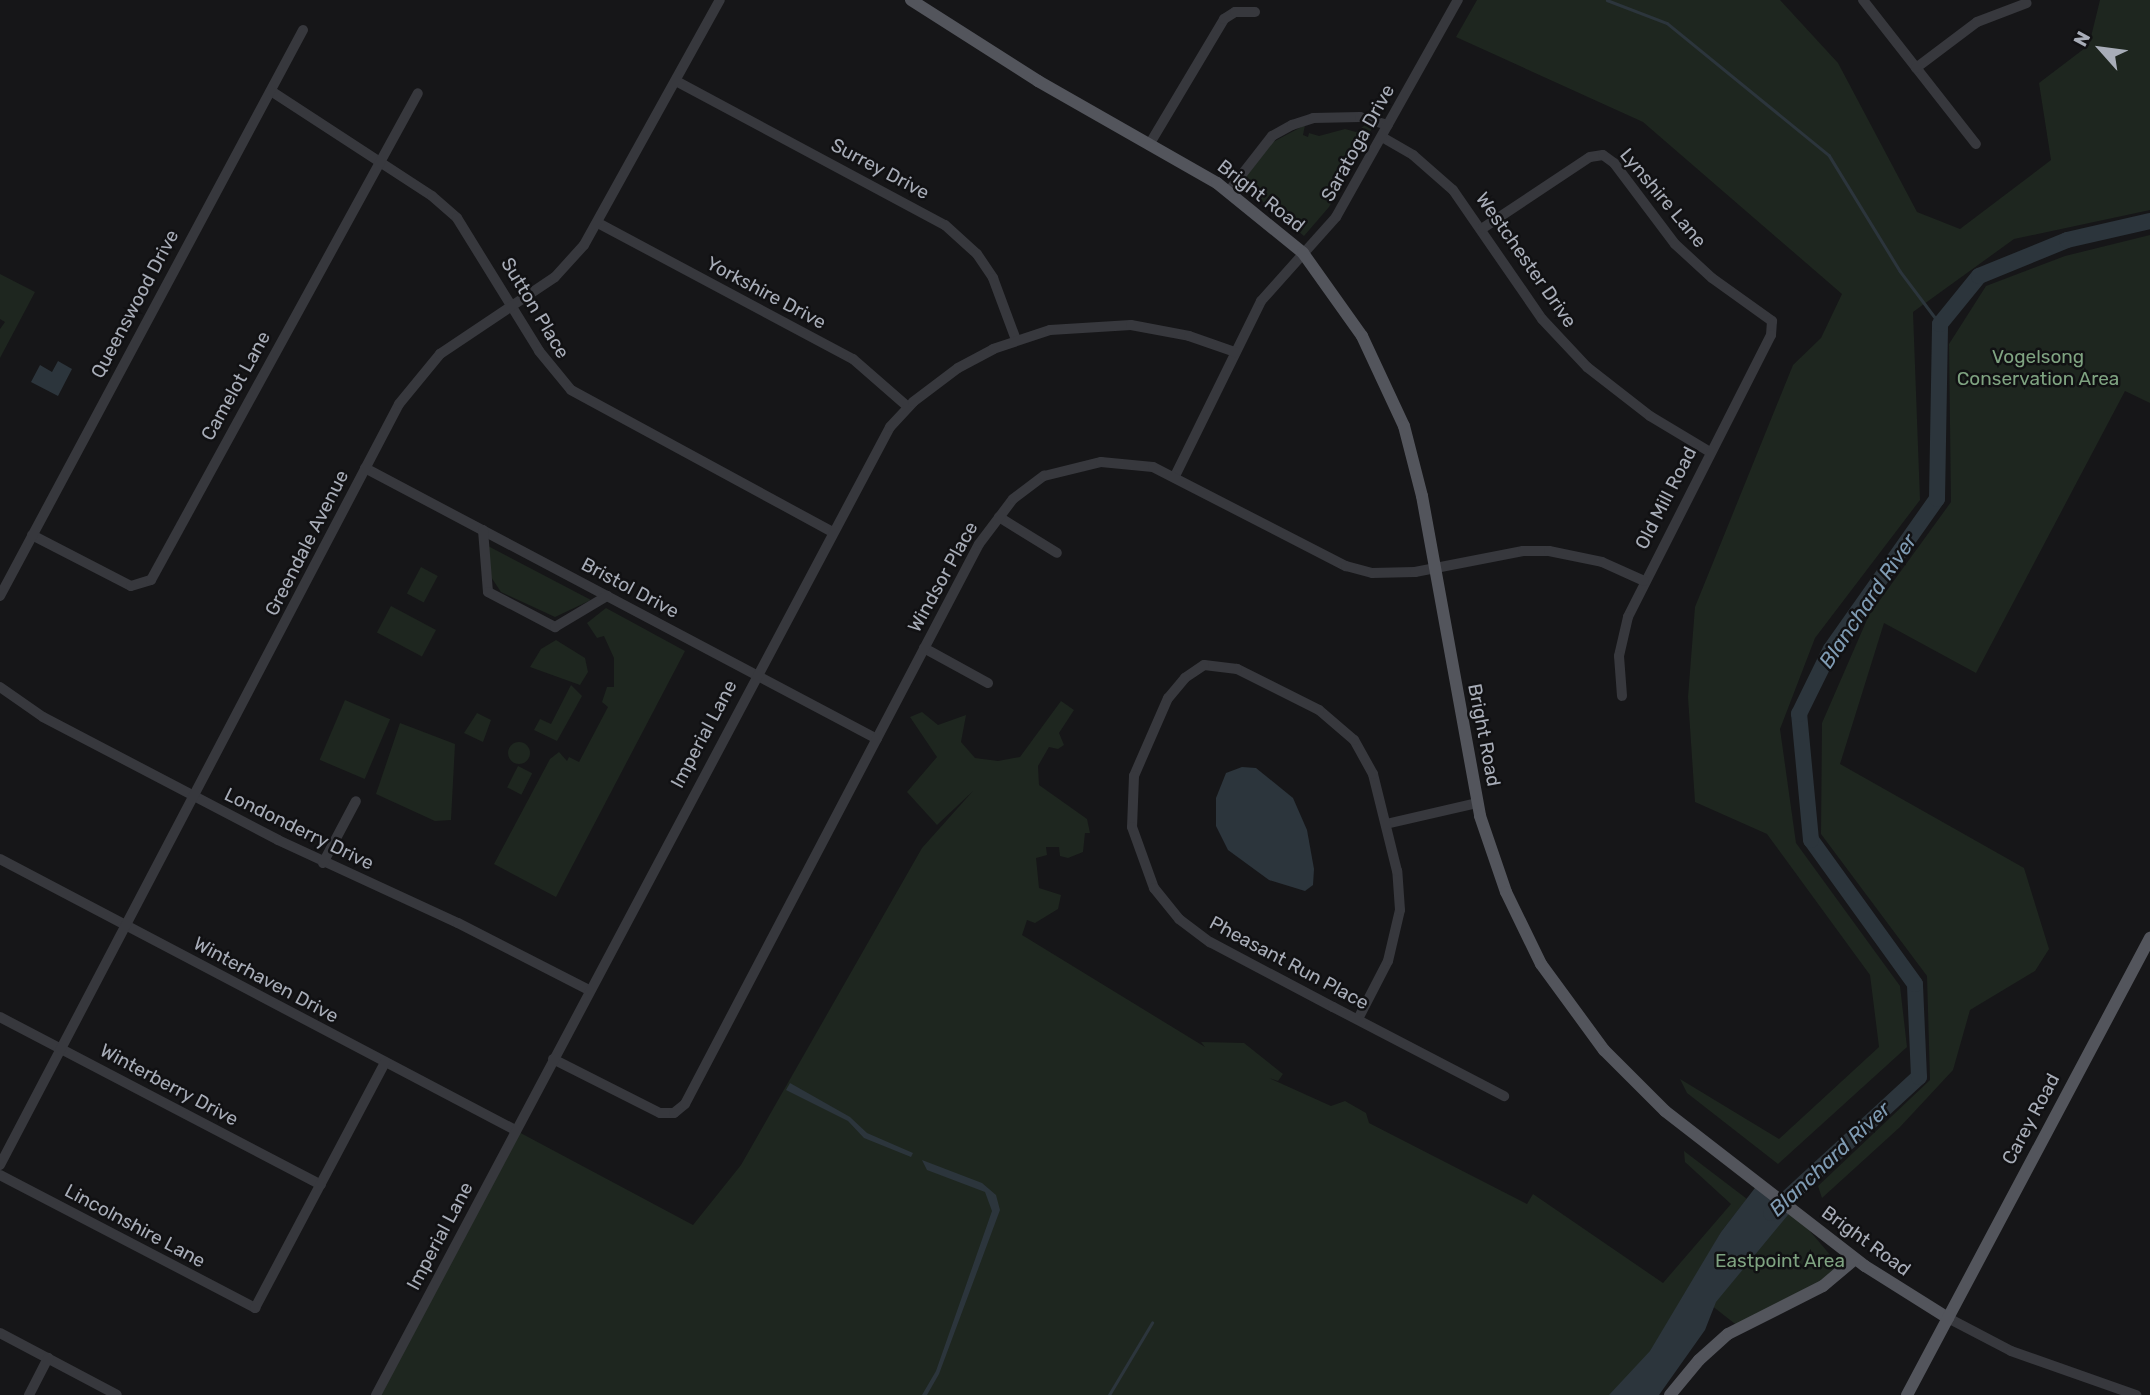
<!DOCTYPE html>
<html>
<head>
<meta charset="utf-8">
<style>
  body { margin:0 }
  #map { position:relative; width:2150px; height:1395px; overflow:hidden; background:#161618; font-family:Rubik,sans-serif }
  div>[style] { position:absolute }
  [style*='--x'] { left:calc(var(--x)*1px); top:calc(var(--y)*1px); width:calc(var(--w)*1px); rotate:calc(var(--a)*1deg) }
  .green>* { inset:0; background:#1e261f; transform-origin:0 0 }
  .round { border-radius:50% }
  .water>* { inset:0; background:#2c353c }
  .stream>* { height:2.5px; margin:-1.25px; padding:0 1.25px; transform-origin:1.25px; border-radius:1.25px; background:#2c353c }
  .river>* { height:16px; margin:-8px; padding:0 8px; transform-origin:8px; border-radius:8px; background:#2c353c }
  .minor>* { height:10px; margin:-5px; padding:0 5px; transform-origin:5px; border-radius:5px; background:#37383d }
  .major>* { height:12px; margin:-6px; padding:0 6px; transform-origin:6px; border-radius:6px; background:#53555c }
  span { translate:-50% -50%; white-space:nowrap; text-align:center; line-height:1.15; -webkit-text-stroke:5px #111113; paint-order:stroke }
  .street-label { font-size:19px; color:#a8adb8 }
  .park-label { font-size:19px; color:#7fa381 }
  .water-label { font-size:21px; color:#7f9bb3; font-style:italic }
  .north { position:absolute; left:2066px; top:14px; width:70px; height:70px; -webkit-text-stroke:5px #111113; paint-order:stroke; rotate:298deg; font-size:19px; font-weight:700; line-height:28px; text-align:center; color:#a8adb8 }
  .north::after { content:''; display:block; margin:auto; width:24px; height:32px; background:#a8adb8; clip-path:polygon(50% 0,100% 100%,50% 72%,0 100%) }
</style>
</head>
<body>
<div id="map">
  <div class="green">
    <div style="clip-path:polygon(1477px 0,1780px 0,1838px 63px,1917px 212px,1960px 229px,2051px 160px,2039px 83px,2089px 45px,2100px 0,2150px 0,2150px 210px,2014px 239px,1913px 312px,1920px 500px,1815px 638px,1780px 729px,1796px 843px,1900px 986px,1907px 1047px,1778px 1164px,1687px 1093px,1680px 1079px,1779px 1139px,1879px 1047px,1870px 975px,1767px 834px,1695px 802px,1688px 697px,1695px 607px,1793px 365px,1821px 338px,1842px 294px,1643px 122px,1456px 37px)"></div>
    <div style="clip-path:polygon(1305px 125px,1303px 135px,1308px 137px,1309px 133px,1319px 136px,1345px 129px,1356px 132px,1365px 125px,1372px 128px,1329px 207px,1304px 236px,1238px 181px,1273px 142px)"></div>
    <div style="clip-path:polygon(2150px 235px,2150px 403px,2125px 391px,1976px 673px,1884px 623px,1840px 764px,2024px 868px,2049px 949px,2035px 971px,1970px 1010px,1953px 1070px,1900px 1127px,1822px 1198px,1818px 1186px,1930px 1080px,1927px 976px,1821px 834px,1822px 723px,1869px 615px,1951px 502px,1949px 344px,1986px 286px,2065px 256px)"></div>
    <div style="clip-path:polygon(0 274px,35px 292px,0 358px,0 329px,5px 322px,0 319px)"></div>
    <div style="clip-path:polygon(488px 546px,591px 600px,555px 617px,501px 592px,491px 577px)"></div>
    <div style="left:421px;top:567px;width:19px;height:30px;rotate:28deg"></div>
    <div style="left:391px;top:606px;width:51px;height:30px;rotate:28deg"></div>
    <div style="clip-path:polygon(606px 608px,685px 651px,556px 897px,494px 864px,550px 759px,559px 752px,567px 761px,569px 757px,579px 762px,608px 707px,602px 702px,607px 687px,614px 687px,614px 658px,604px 636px,597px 638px,587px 623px)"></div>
    <div style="clip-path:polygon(556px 640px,585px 658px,588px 672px,580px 685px,530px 667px,541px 649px)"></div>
    <div style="clip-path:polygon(571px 685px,582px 696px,557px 741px,534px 730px,540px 719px,551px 724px)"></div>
    <div style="left:345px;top:700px;width:49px;height:65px;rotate:23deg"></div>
    <div style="clip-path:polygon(1061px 701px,1074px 710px,1059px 733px,1064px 745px,1058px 749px,1049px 747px,1038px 766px,1039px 785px,1087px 819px,1090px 833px,1085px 833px,1083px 852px,1068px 858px,1060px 856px,1059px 847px,1046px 847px,1047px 855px,1036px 858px,1039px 888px,1061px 895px,1058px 909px,1035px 923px,1027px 920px,1022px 935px,1205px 1047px,1201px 1042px,1244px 1043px,1283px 1074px,1278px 1081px,1269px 1078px,1331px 1106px,1345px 1101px,1366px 1113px,1369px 1123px,1527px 1204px,1533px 1194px,1663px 1283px,1731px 1204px,1685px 1162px,1684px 1151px,1747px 1199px,1721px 1232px,1632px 1395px,376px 1395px,515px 1130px,693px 1225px,741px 1165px,922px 848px,973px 791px,937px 825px,907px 792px,937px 757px,910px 717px,922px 712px,938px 725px,966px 715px,961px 742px,975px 758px,998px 761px,1020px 757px)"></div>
    <div style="clip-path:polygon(477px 713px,491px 720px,483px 742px,464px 733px)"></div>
    <div style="clip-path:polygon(400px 723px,455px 744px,451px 820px,435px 821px,376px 794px)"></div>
    <div class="round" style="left:508px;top:742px;width:22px;height:22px"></div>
    <div style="left:518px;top:766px;width:16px;height:24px;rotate:27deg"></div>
    <div style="clip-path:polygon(1792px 1210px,1843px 1270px,1739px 1327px,1702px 1298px)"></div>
  </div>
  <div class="water">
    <div style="clip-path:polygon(58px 361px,72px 369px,58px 396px,31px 382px,40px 365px,52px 372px)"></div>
    <div style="clip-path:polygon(1242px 767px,1256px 768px,1293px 798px,1307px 830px,1314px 869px,1313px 885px,1305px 891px,1269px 880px,1228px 850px,1216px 826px,1216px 798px,1226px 773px)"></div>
    <div style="clip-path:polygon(790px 1083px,850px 1117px,867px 1133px,913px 1153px,911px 1157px,864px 1138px,848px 1121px,786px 1090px)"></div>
    <div style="clip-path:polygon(922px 1160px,982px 1183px,996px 1195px,1000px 1210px,939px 1374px,927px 1395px,922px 1395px,936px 1371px,992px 1211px,985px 1192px,927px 1170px)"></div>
    <div style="clip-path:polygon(1758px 1184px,1792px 1210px,1716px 1302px,1705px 1330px,1659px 1395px,1609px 1395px,1650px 1351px,1721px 1232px)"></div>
  </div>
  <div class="stream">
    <div style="--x:1607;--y:0;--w:64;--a:21"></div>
    <div style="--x:1667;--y:23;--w:209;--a:39.2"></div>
    <div style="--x:1829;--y:155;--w:136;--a:58.5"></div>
    <div style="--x:1900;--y:271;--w:66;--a:53"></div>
    <div style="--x:1109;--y:1395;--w:84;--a:-59.2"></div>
  </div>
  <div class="river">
    <div style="--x:1771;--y:1213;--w:201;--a:-42.6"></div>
    <div style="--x:1919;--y:1077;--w:93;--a:-92.5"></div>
    <div style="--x:1915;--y:984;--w:178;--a:-125.8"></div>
    <div style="--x:1811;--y:840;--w:127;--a:-95.4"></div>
    <div style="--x:1799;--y:714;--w:72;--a:-63.8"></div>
    <div style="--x:1831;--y:649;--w:184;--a:-54.8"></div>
    <div style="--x:1937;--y:499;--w:175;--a:-89"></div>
    <div style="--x:1940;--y:324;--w:62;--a:-50.9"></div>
    <div style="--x:1979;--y:276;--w:95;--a:-22.2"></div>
    <div style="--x:2067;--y:240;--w:85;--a:-12.9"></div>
  </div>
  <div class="minor">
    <div style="--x:1863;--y:0;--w:183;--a:51.9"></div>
    <div style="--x:1916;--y:68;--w:76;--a:-37"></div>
    <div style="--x:1977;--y:22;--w:53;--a:-20.8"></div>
    <div style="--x:676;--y:81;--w:305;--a:28.2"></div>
    <div style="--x:945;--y:225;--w:43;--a:42.2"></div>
    <div style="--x:977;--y:254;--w:29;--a:56"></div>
    <div style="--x:993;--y:278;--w:66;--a:69.6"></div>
    <div style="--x:271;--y:91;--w:192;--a:33.1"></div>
    <div style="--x:432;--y:196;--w:33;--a:41"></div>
    <div style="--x:457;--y:218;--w:156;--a:58.3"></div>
    <div style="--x:539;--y:351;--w:50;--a:50.6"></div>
    <div style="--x:571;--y:390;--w:296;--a:28.5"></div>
    <div style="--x:1382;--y:137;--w:36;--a:30"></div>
    <div style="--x:1413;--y:155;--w:53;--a:41.2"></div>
    <div style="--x:1453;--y:190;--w:157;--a:55.4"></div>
    <div style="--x:1542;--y:319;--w:66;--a:46.8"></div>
    <div style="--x:1587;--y:367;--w:80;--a:37.9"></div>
    <div style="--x:1650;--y:416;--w:70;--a:31"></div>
    <div style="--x:1149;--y:145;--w:147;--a:-59.2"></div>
    <div style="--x:1224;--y:19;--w:13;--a:-32"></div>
    <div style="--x:1235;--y:12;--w:20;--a:0"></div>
    <div style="--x:1229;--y:191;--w:70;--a:-52"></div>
    <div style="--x:1272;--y:136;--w:23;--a:-29"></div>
    <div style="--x:1292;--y:125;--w:22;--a:-18"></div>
    <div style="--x:1313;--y:118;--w:47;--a:-1.2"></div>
    <div style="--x:1360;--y:117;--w:29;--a:16"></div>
    <div style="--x:598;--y:223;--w:289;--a:28.1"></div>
    <div style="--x:853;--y:359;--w:73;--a:41.1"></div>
    <div style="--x:1483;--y:228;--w:128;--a:-33.6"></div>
    <div style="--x:1590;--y:157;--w:13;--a:-9"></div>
    <div style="--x:1603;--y:155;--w:14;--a:36"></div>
    <div style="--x:1614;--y:163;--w:101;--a:53"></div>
    <div style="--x:1675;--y:244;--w:50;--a:42.6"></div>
    <div style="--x:1712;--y:278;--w:74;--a:35.6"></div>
    <div style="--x:1772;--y:321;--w:14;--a:94"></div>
    <div style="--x:1771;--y:335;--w:316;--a:116.9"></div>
    <div style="--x:1628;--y:617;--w:40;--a:103"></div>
    <div style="--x:1619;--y:656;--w:40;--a:85.7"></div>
    <div style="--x:365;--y:468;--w:579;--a:27.89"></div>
    <div style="--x:1175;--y:476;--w:195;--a:-63.8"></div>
    <div style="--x:1261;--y:301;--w:113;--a:-48.2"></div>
    <div style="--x:1336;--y:217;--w:249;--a:-60.7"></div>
    <div style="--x:999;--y:517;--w:68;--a:31.8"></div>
    <div style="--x:483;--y:530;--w:62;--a:85.4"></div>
    <div style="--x:488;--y:592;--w:76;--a:27.6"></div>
    <div style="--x:555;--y:627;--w:61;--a:-30.8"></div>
    <div style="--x:32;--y:535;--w:111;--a:27.3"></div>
    <div style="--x:131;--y:586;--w:21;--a:-17"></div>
    <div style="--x:151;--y:580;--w:555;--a:-61.27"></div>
    <div style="--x:0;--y:596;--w:642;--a:-61.84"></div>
    <div style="--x:924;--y:648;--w:73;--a:28.7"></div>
    <div style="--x:0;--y:687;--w:52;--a:34.9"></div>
    <div style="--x:43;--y:717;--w:265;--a:27.6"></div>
    <div style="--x:278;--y:840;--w:198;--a:24.8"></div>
    <div style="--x:458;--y:923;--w:147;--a:27.1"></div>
    <div style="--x:1386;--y:824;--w:93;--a:-13"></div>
    <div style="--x:0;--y:859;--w:582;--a:27.75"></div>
    <div style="--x:323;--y:863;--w:70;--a:-62"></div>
    <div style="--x:0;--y:1017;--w:362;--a:27.6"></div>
    <div style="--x:1358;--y:1019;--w:65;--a:-62.7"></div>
    <div style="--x:1388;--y:961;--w:52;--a:-76.8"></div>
    <div style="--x:1400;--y:910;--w:39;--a:-94"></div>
    <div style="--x:1397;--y:871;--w:100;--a:-103.9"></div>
    <div style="--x:1373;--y:774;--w:39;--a:-119"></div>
    <div style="--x:1354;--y:740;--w:46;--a:-139.4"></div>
    <div style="--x:1319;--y:710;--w:92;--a:-153.4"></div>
    <div style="--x:1237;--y:669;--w:33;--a:-173"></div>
    <div style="--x:1204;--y:665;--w:23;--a:146"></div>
    <div style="--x:1185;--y:678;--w:26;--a:130"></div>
    <div style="--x:1168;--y:698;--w:85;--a:113.6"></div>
    <div style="--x:1134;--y:776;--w:51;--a:92.2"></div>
    <div style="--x:1132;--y:827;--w:65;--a:70.2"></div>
    <div style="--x:1154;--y:888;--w:40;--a:51"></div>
    <div style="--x:1179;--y:919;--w:39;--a:37"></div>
    <div style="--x:1210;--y:942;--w:139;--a:27.9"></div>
    <div style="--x:1333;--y:1007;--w:193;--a:27.5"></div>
    <div style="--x:553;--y:1059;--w:120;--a:26.8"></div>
    <div style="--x:660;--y:1113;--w:14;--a:0"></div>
    <div style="--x:674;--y:1113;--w:14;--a:-39"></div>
    <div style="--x:685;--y:1104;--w:632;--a:-62.3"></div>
    <div style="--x:979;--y:544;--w:56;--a:-52.9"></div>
    <div style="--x:1013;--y:499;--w:39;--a:-37"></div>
    <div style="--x:1044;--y:476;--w:59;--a:-13.8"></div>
    <div style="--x:1101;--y:462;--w:52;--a:5.5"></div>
    <div style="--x:1153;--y:467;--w:217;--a:27.2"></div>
    <div style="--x:1346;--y:566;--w:27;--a:15"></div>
    <div style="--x:1372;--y:573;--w:43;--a:-1.3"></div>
    <div style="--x:1415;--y:572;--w:110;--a:-11"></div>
    <div style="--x:1523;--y:551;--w:26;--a:0"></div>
    <div style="--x:1549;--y:551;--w:54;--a:11.7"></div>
    <div style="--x:1602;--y:562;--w:46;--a:24.3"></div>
    <div style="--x:0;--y:1165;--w:859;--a:-62.33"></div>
    <div style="--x:399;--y:404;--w:65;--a:-50.6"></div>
    <div style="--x:440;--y:354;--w:138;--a:-33.8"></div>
    <div style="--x:555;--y:277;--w:43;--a:-47.8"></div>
    <div style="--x:584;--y:245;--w:280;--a:-61"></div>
    <div style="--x:0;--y:1175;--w:288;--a:27.5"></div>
    <div style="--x:255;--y:1308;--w:278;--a:-62.1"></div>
    <div style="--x:1948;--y:1318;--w:71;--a:27.6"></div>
    <div style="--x:2011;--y:1351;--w:133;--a:19.4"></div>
    <div style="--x:0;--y:1333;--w:132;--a:27.9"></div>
    <div style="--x:29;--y:1395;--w:42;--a:-62.8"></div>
    <div style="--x:376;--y:1395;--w:1096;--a:-62.03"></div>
    <div style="--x:890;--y:427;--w:34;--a:-47"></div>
    <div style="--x:913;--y:402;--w:56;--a:-37.1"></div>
    <div style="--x:958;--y:368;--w:40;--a:-28"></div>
    <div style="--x:993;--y:349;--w:60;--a:-18.4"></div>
    <div style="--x:1050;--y:330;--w:81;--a:-3.5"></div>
    <div style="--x:1131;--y:325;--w:59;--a:10.7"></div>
    <div style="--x:1189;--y:336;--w:49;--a:19.2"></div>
  </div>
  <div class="major">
    <div style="--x:911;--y:0;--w:151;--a:32.5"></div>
    <div style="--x:1038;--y:81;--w:206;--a:29.7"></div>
    <div style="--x:1217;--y:183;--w:111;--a:39.1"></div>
    <div style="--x:1303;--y:253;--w:102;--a:54.6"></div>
    <div style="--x:1362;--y:336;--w:99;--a:65"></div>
    <div style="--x:1404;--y:426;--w:72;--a:75.6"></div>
    <div style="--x:1422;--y:496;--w:325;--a:79.7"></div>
    <div style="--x:1480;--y:816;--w:80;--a:71.1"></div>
    <div style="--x:1506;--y:892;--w:80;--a:64.1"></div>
    <div style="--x:1541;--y:964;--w:107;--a:53.8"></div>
    <div style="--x:1604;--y:1050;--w:86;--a:45"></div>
    <div style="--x:1665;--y:1111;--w:253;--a:37.8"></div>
    <div style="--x:1865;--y:1266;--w:98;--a:32.1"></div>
    <div style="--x:1670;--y:1395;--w:45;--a:-50.4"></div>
    <div style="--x:1699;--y:1360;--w:39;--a:-42"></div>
    <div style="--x:1728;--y:1334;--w:106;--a:-26.8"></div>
    <div style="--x:1823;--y:1286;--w:42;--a:-40.2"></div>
    <div style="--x:1907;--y:1395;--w:518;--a:-62"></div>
  </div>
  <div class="street-label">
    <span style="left:1358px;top:143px;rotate:-61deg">Saratoga Drive</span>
    <span style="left:880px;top:169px;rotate:28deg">Surrey Drive</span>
    <span style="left:1261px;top:196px;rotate:38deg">Bright Road</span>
    <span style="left:1663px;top:198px;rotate:50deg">Lynshire Lane</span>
    <span style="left:1526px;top:260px;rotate:55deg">Westchester Drive</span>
    <span style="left:766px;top:293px;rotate:28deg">Yorkshire Drive</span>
    <span style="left:135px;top:304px;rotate:-62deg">Queenswood Drive</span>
    <span style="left:535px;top:308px;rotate:59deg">Sutton Place</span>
    <span style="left:236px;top:386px;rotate:-61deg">Camelot Lane</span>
    <span style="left:1666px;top:498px;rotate:-63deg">Old Mill Road</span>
    <span style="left:307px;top:543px;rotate:-63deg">Greendale Avenue</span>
    <span style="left:943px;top:577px;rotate:-61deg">Windsor Place</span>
    <span style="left:630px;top:588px;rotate:28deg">Bristol Drive</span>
    <span style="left:704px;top:734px;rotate:-62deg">Imperial Lane</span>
    <span style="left:1484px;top:735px;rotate:79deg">Bright Road</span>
    <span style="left:299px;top:829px;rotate:26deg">Londonderry Drive</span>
    <span style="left:1289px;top:963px;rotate:28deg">Pheasant Run Place</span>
    <span style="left:266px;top:980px;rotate:28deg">Winterhaven Drive</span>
    <span style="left:169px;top:1085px;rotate:28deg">Winterberry Drive</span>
    <span style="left:2031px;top:1119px;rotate:-62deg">Carey Road</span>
    <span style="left:135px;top:1226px;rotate:28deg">Lincolnshire Lane</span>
    <span style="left:440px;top:1236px;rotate:-62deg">Imperial Lane</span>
    <span style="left:1866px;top:1241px;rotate:36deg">Bright Road</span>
  </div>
  <div class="park-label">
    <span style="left:2038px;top:368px">Vogelsong<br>Conservation Area</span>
    <span style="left:1780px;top:1261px">Eastpoint Area</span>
  </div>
  <div class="water-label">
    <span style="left:1868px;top:601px;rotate:-56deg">Blanchard River</span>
    <span style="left:1830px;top:1159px;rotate:-43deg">Blanchard River</span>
  </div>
  <div class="north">N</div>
</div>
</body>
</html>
